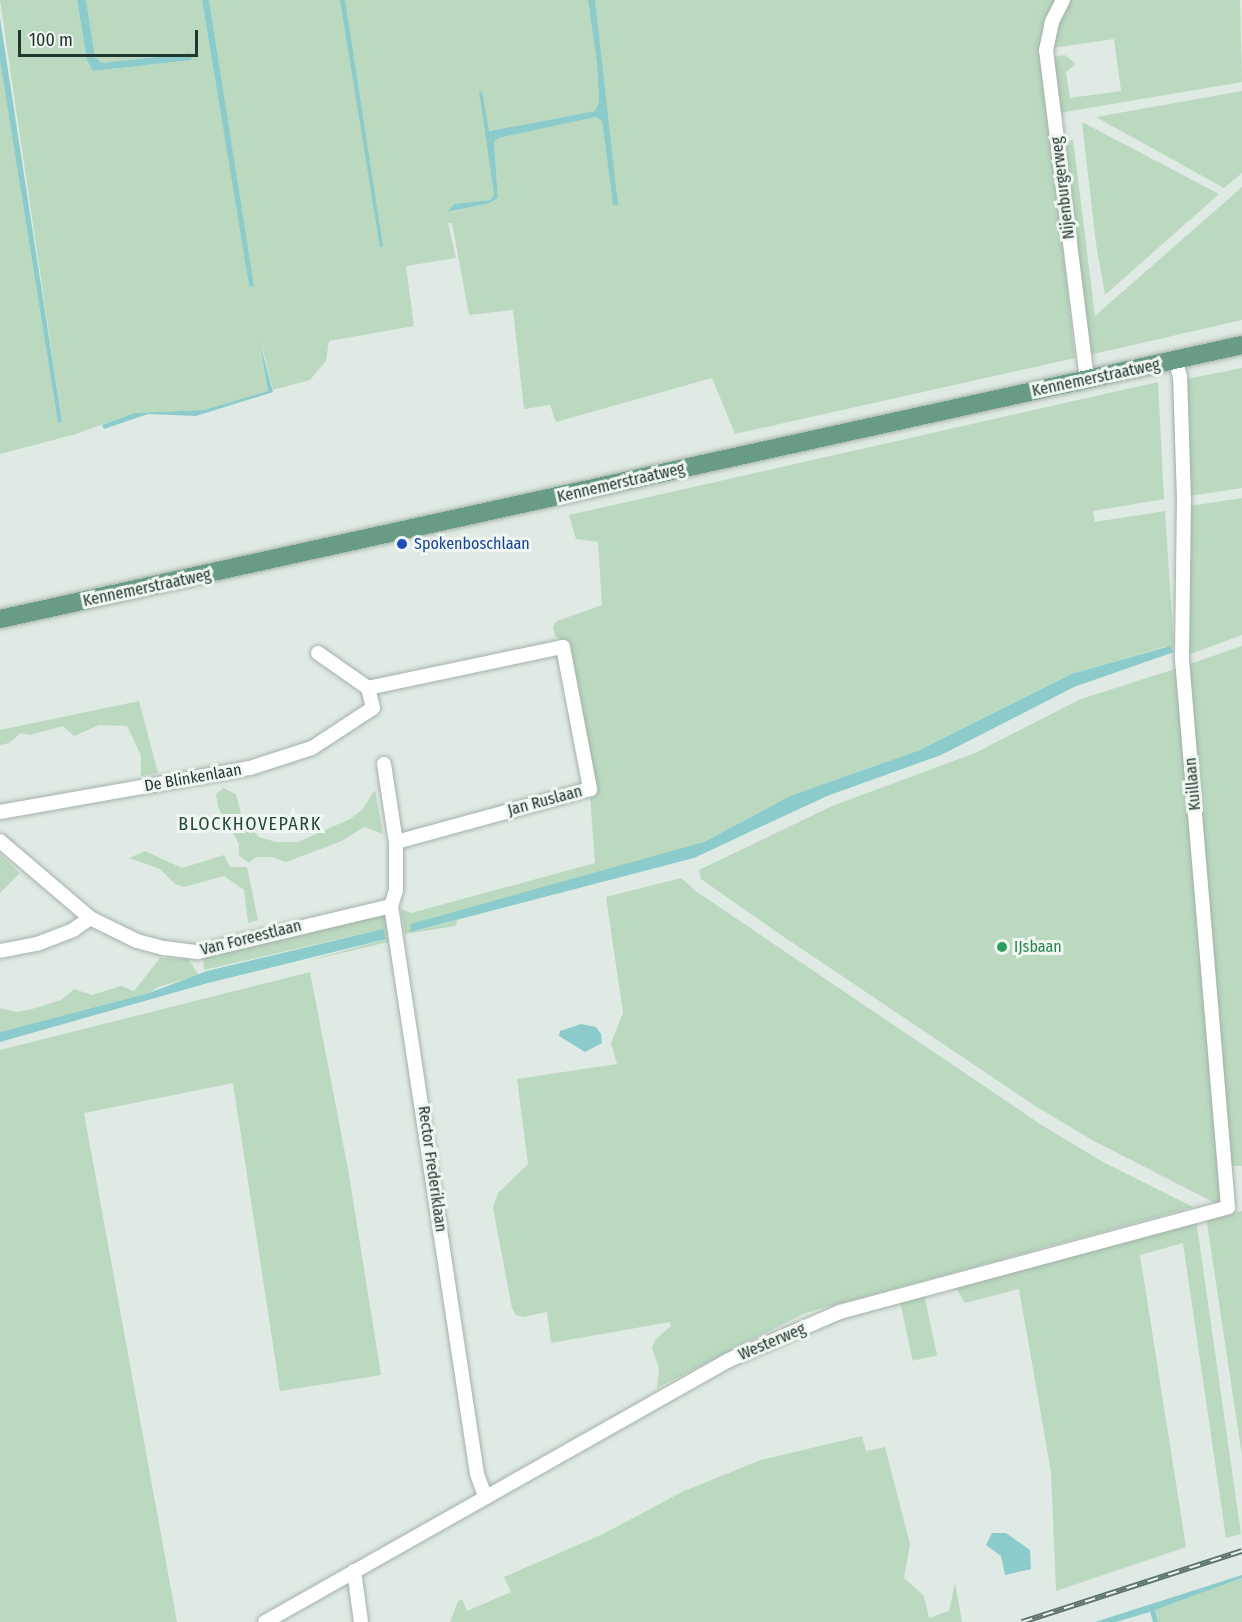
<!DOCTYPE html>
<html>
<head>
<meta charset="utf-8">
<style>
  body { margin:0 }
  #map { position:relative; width:1242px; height:1622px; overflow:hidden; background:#e0eae4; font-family:"Fira Sans Condensed",sans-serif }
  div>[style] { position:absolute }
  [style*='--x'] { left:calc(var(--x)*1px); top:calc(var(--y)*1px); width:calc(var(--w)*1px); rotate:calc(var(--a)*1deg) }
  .green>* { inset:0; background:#bad9be; transform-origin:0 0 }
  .water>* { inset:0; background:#8ccbcb }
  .roads { filter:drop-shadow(0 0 2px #a3b1aa) drop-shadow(0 0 2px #a3b1aa) }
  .minor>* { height:14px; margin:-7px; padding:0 7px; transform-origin:7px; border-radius:7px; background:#fff }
  .major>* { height:18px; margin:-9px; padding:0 9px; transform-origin:9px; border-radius:9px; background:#689c86 }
  .rail>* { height:6px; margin-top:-3px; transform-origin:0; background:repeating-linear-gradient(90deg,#f0f7f2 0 11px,#5c746a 0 22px); box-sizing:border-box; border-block:2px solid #5c746a }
  .dots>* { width:16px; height:16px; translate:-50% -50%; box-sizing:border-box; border:3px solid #f0f7f2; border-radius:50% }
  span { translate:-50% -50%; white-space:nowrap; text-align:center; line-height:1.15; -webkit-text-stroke:6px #f0f7f2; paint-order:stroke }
  .street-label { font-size:16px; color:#22382f }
  .transit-label { font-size:16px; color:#164399 }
  .left { translate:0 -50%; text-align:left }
  .leisure-label { font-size:16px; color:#27864d }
  .neighbourhood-label { font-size:18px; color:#204938; letter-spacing:1.5px }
  .scale { position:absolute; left:18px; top:30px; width:180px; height:27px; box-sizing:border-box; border:3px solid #22382f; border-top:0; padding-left:8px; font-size:18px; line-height:21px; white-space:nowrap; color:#22382f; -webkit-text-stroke:4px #f0f7f2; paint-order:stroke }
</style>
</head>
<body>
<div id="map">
  <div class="green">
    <div style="clip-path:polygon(0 0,77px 0,87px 60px,93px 71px,192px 60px,190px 53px,103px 63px,95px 58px,86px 0,202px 0,249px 286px,253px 287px,209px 0,588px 0,597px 64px,599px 102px,595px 111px,488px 131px,479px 92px,494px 195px,490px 200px,454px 204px,451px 212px,490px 203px,498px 198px,494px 142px,499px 138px,596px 117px,602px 121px,613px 204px,595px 0,1059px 0,1043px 71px,1075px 358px,735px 434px,712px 378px,556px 422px,550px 405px,524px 409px,513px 310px,469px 315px,452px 223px,448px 223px,456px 258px,406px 266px,414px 326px,329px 341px,326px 361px,310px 380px,273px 390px,261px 343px,268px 391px,204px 410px,134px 413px,76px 434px,0 454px,0 61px,58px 423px,62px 422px)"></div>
    <div style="clip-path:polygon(1069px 0,1240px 0,1242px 82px,1059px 113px,1053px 57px,1065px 55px,1076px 64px,1066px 72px,1070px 98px,1121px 91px,1114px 39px,1052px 48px,1052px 37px)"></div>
    <div style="clip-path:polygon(1242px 91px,1242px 173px,1224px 188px,1096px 117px)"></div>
    <div style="clip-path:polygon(1082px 122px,1219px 194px,1105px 295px,1096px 244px)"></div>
    <div style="clip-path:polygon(1073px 139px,1095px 316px,1242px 187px,1242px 320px,1089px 355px,1062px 147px)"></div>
    <div style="clip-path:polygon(1242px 368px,1242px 488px,1176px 498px,1172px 382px)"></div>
    <div style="clip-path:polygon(1158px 382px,1164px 499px,1093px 511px,1095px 522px,1165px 511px,1174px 648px,1164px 647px,1071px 674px,920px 750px,790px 796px,704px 842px,411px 932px,458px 920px,455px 926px,405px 934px,401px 909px,411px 913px,595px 863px,590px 796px,594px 788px,566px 643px,555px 636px,553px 626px,557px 621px,602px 605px,598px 542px,576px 539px,569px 515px)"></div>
    <div style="clip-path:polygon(1242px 498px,1242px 635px,1188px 655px,1176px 508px)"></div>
    <div style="clip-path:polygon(1242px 646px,1242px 1166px,1231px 1166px,1187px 665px)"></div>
    <div style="clip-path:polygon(1178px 668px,1223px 1203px,1217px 1204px,1092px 1140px,1037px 1107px,781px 935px,701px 879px,699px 870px,832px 806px,975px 753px,1081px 699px)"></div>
    <div style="clip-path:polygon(139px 701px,158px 773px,141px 776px,141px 755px,127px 726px,99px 725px,74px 736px,63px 726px,30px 735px,21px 733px,9px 743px,0 745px,0 730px)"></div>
    <div style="clip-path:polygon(223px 788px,236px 794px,242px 818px,259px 837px,276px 842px,298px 842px,350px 819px,362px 810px,375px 790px,383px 834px,364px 827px,342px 841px,286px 862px,272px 857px,256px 857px,249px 863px,239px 856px,239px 844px,218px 807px,216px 794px)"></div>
    <div style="clip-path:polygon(145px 851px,182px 868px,224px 855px,230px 867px,247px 867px,258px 920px,248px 923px,244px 890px,224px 876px,184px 887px,175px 884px,160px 869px,129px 858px)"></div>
    <div style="clip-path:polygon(0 854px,20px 873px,0 893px)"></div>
    <div style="clip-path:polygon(681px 878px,697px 892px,1040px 1124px,1101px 1161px,1193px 1207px,805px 1313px,657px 1388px,659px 1368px,652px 1348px,655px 1340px,671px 1326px,670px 1322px,551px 1343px,547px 1312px,523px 1317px,516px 1315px,512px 1308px,493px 1208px,498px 1193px,528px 1164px,517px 1079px,617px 1064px,611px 1043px,623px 1013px,606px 897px)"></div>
    <div style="clip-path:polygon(379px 914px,387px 916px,391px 940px,388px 942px,303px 962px,386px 939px,383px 929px,204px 970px,203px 958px)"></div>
    <div style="clip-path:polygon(160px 958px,188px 959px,199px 975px,158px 987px,149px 993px,0 1032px,0 1008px,17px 1012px,36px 1008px,61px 1000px,74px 989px,92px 995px,121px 986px,134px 991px)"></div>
    <div style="clip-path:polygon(310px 972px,348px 1169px,381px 1375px,280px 1391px,233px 1083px,84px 1113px,177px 1622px,0 1622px,0 1050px)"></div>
    <div style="clip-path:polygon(1242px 1211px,1242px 1456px,1206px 1217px)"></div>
    <div style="clip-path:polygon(1196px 1219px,1241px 1534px,1226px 1538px,1183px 1243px,1140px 1255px,1186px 1547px,1056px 1591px,1051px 1472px,1019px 1289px,965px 1303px,955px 1286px)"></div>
    <div style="left:924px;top:1294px;width:63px;height:25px;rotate:78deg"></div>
    <div style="clip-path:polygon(862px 1436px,866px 1451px,885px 1447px,910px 1544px,904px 1578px,924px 1596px,929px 1618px,949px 1611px,955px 1583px,962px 1622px,450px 1622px,458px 1601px,462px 1599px,467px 1611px,511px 1592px,504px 1577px,603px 1534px,684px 1491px,761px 1460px)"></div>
    <div style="clip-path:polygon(1242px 1578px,1242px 1622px,1158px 1622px,1155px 1610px)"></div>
  </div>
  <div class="water">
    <div style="clip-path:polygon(77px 0,86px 0,95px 57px,102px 63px,190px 53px,192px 60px,93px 71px,87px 60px)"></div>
    <div style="clip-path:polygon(202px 0,209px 0,254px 287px,249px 286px)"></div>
    <div style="clip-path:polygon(340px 0,345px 0,383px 247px,380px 247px)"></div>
    <div style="clip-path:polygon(588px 0,595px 0,618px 205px,613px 205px,602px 121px,596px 117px,499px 138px,494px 142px,498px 198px,490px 203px,448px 212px,454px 204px,490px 200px,494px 195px,479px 92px,482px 91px,489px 131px,595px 111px,599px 102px,597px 64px)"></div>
    <div style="clip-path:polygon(0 18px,62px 422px,58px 423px,0 61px)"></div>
    <div style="clip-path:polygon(260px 343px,273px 392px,196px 416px,148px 414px,104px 429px,102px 425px,134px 413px,204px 410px,268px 391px)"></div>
    <div style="clip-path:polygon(1170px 646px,1174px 652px,1074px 687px,941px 755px,827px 796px,694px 858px,410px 932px,411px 924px,704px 842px,790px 796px,920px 750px,1071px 674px)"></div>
    <div style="clip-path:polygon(383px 929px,386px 939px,208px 983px,0 1042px,0 1032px,149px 993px,207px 971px)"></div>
    <div style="clip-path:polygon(581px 1024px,596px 1027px,601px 1034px,602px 1043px,585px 1052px,559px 1036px,560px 1031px)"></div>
    <div style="clip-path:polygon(992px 1533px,1006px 1533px,1030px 1550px,1031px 1569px,1005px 1575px,1001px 1556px,986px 1545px)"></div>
    <div style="clip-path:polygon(1242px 1575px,1242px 1578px,1155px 1610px,1158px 1622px,1153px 1622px,1150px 1612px,1116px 1622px,1095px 1622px)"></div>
  </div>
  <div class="roads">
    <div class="minor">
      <div style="--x:1063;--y:0;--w:25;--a:117"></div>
      <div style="--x:1052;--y:22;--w:29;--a:102"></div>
      <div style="--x:1046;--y:50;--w:332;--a:82.9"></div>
      <div style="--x:368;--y:688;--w:199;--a:-11.9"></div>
      <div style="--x:563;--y:647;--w:145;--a:79.2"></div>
      <div style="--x:590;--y:789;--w:201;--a:164.7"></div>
      <div style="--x:384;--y:764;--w:79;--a:81.3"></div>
      <div style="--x:396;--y:842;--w:48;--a:90"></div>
      <div style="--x:396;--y:890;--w:17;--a:107"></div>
      <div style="--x:391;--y:906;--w:574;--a:81.39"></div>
      <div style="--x:477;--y:1474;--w:23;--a:70"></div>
      <div style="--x:0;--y:812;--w:254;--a:-10"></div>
      <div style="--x:250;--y:768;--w:65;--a:-17.9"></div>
      <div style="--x:312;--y:748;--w:73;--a:-33.3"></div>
      <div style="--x:373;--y:708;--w:21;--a:-104"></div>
      <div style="--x:368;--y:688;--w:61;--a:-145"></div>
      <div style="--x:0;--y:841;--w:118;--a:40.5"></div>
      <div style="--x:90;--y:918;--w:52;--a:26.1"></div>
      <div style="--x:137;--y:941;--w:28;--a:15"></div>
      <div style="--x:164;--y:948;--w:34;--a:7"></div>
      <div style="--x:198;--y:952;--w:198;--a:-13.4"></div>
      <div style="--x:0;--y:951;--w:38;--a:-11"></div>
      <div style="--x:37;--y:944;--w:39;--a:-21"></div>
      <div style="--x:73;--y:930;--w:21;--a:-35"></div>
      <div style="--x:354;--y:1571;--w:51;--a:82.2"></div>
      <div style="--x:265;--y:1622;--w:533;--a:-29.45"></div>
      <div style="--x:729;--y:1360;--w:121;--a:-23.4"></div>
      <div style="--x:840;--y:1312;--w:402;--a:-15.1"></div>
      <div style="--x:1228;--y:1207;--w:550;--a:-94.8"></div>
      <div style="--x:1182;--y:659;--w:158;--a:-89.3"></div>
      <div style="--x:1184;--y:501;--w:124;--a:-91.8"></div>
      <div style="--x:1180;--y:377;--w:16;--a:-104"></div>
    </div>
    <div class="major">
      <div style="--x:0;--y:619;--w:1272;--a:-12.44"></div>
    </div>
  </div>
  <div class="rail">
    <div style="--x:1022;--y:1622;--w:231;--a:-17.9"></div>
  </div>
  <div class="dots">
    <div style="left:402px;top:544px;background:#1a4fb4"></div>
    <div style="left:1002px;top:947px;background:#2e9e5b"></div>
  </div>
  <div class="street-label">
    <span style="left:1063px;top:188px;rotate:-97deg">Nijenburgerweg</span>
    <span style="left:1096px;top:378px;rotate:-12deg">Kennemerstraatweg</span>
    <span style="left:621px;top:483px;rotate:-13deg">Kennemerstraatweg</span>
    <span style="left:147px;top:588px;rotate:-12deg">Kennemerstraatweg</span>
    <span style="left:193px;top:778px;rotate:-10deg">De Blinkenlaan</span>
    <span style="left:1193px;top:784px;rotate:-95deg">Kuillaan</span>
    <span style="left:545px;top:801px;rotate:-15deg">Jan Ruslaan</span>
    <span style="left:251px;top:938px;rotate:-14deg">Van Foreestlaan</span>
    <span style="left:432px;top:1169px;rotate:82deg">Rector Frederiklaan</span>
    <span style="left:772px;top:1342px;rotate:-23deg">Westerweg</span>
  </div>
  <div class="transit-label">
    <span class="left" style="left:414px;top:544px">Spokenboschlaan</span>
  </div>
  <div class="leisure-label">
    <span class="left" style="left:1014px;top:947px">IJsbaan</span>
  </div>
  <div class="neighbourhood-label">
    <span style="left:250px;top:824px">BLOCKHOVEPARK</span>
  </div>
  <div class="scale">100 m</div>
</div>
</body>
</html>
